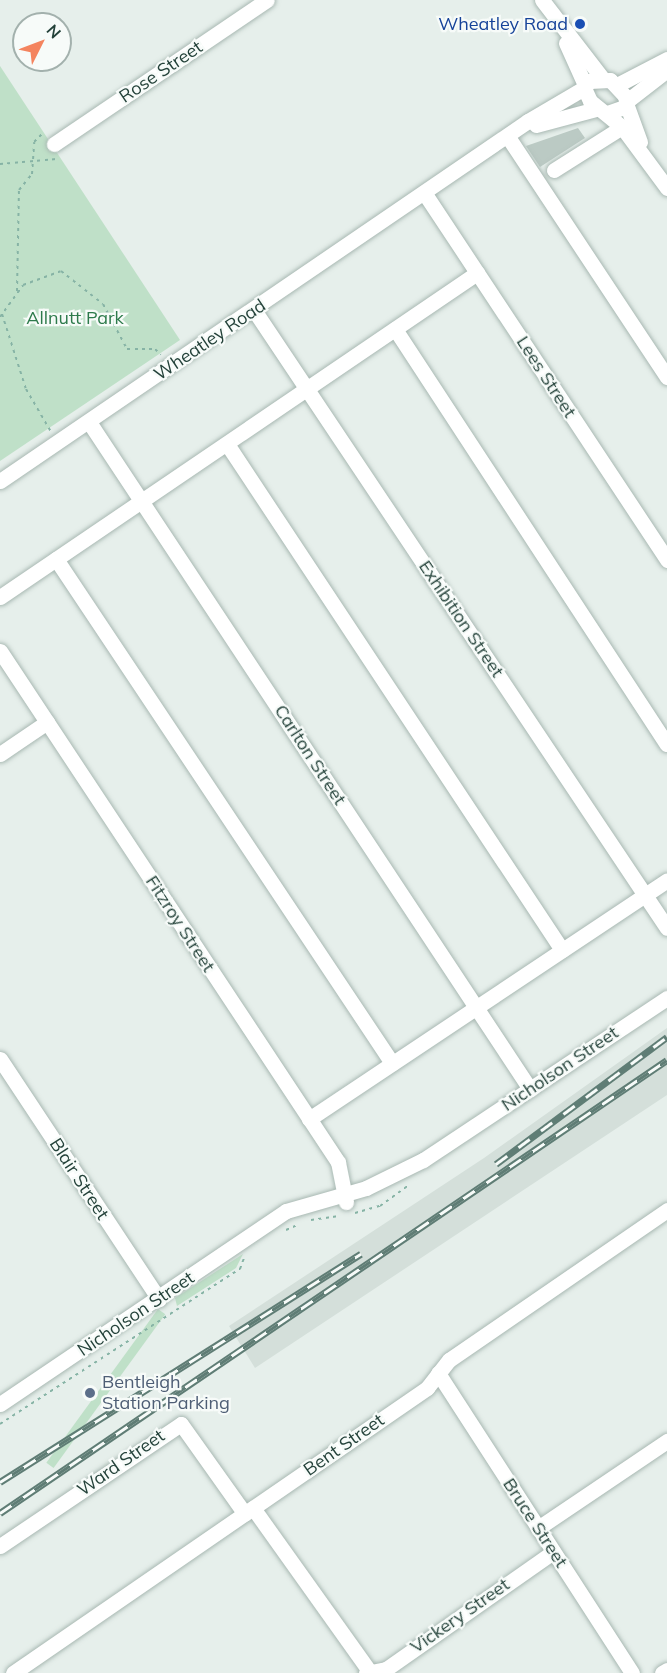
<!DOCTYPE html>
<html>
<head>
<meta charset="utf-8">
<style>
  body { margin:0 }
  #map { position:relative; width:667px; height:1673px; overflow:hidden; background:#e6efeb; font-family:Mulish,sans-serif }
  div>[style] { position:absolute }
  [style*='--x'] { left:calc(var(--x)*1px); top:calc(var(--y)*1px); width:calc(var(--w)*1px); rotate:calc(var(--a)*1deg) }
  .built>* { inset:0; background:#d4dfda }
  .green>* { inset:0; background:#bfe0c8; transform-origin:0 0 }
  .building>* { inset:0; background:#bbcac4 }
  .path>* { height:2px; margin-top:-1px; transform-origin:0; background:repeating-linear-gradient(90deg,#86b3a5 0 3px,transparent 0 7.5px) }
  .roads { filter:drop-shadow(0 0 2px #a8b8b2) drop-shadow(0 0 2px #a8b8b2) }
  .minor>* { height:15px; margin:-7.5px; padding:0 7.5px; transform-origin:7.5px; border-radius:7.5px; background:#fff }
  .rail>* { height:7px; margin-top:-3.5px; transform-origin:0; background:repeating-linear-gradient(90deg,#f7fbf9 0 14px,#5f7d75 0 28px); box-sizing:border-box; border-block:2px solid #5f7d75 }
  .dots>* { width:16px; height:16px; translate:-50% -50%; box-sizing:border-box; border:3px solid #f7fbf9; border-radius:50% }
  span { translate:-50% -50%; white-space:nowrap; text-align:center; line-height:1.15; -webkit-text-stroke:4.5px #f7fbf9; paint-order:stroke }
  .transit-label { font-size:18px; color:#164399 }
  .right { translate:-100% -50%; text-align:right }
  .street-label { font-size:18px; color:#24423a }
  .park-label { font-size:18px; color:#2d7a4b }
  .service-label { font-size:18px; color:#4e5e75 }
  .left { translate:0 -50%; text-align:left }
  .north { position:absolute; left:12px; top:12px; width:60px; height:60px; box-sizing:border-box; background:#f7fbf9; border:2px solid #a3b1ad; border-radius:50%; rotate:48deg; font-size:16px; font-weight:700; line-height:24px; text-align:center; color:#24423a }
  .north::after { content:''; display:block; margin:auto; width:21px; height:27px; background:#f4845f; clip-path:polygon(50% 0,100% 100%,50% 72%,0 100%) }
</style>
</head>
<body>
<div id="map">
  <div class="built">
    <div style="clip-path:polygon(667px 1028px,667px 1095px,255px 1368px,229px 1326px,484px 1158px)"></div>
  </div>
  <div class="green">
    <div style="clip-path:polygon(0 66px,180px 340px,0 461px)"></div>
    <div style="clip-path:polygon(243px 1254px,236px 1268px,177px 1306px,175px 1298px)"></div>
    <div style="left:158px;top:1309px;width:9px;height:190px;rotate:36deg"></div>
  </div>
  <div class="building">
    <div style="clip-path:polygon(578px 128px,585px 138px,540px 167px,526px 146px)"></div>
  </div>
  <div class="path">
    <div style="--x:0;--y:164;--w:57;--a:-5"></div>
    <div style="--x:17;--y:291;--w:101;--a:-88.9"></div>
    <div style="--x:19;--y:190;--w:21;--a:-51"></div>
    <div style="--x:32;--y:174;--w:32;--a:-86"></div>
    <div style="--x:34;--y:142;--w:13;--a:-45"></div>
    <div style="--x:2;--y:314;--w:79;--a:72.3"></div>
    <div style="--x:26;--y:389;--w:48;--a:59.7"></div>
    <div style="--x:0;--y:317;--w:39;--a:-54"></div>
    <div style="--x:23;--y:285;--w:40;--a:-20.2"></div>
    <div style="--x:61;--y:271;--w:53;--a:38.2"></div>
    <div style="--x:103;--y:304;--w:51;--a:61.9"></div>
    <div style="--x:127;--y:349;--w:28;--a:0"></div>
    <div style="--x:155;--y:349;--w:8;--a:45"></div>
    <div style="--x:355;--y:1213;--w:26;--a:-16"></div>
    <div style="--x:380;--y:1206;--w:37;--a:-36"></div>
    <div style="--x:311;--y:1220;--w:30;--a:-8"></div>
    <div style="--x:286;--y:1230;--w:12;--a:-24"></div>
    <div style="--x:0;--y:1424;--w:286;--a:-32.9"></div>
    <div style="--x:240;--y:1269;--w:12;--a:-70"></div>
  </div>
  <div class="roads">
    <div class="minor">
      <div style="--x:542;--y:0;--w:98;--a:52.4"></div>
      <div style="--x:566;--y:43;--w:46;--a:65.7"></div>
      <div style="--x:617;--y:85;--w:56;--a:-27.5"></div>
      <div style="--x:627;--y:101;--w:51;--a:-37.8"></div>
      <div style="--x:627;--y:106;--w:38;--a:70"></div>
      <div style="--x:607;--y:113;--w:21;--a:-19"></div>
      <div style="--x:627;--y:106;--w:10;--a:-101"></div>
      <div style="--x:625;--y:96;--w:22;--a:-133"></div>
      <div style="--x:610;--y:80;--w:21;--a:177"></div>
      <div style="--x:589;--y:81;--w:9;--a:126"></div>
      <div style="--x:584;--y:88;--w:14;--a:65"></div>
      <div style="--x:590;--y:101;--w:41;--a:39.1"></div>
      <div style="--x:622;--y:127;--w:76;--a:53.6"></div>
      <div style="--x:536;--y:125;--w:62;--a:-14.9"></div>
      <div style="--x:508;--y:137;--w:288;--a:56.5"></div>
      <div style="--x:54;--y:144;--w:257;--a:-34.1"></div>
      <div style="--x:554;--y:170;--w:80;--a:-32.3"></div>
      <div style="--x:425;--y:194;--w:439;--a:56.5"></div>
      <div style="--x:254;--y:310;--w:743;--a:56.25"></div>
      <div style="--x:395;--y:329;--w:496;--a:56.8"></div>
      <div style="--x:89;--y:422;--w:800;--a:56.53"></div>
      <div style="--x:227;--y:444;--w:607;--a:56.49"></div>
      <div style="--x:0;--y:481;--w:639;--a:-34.29"></div>
      <div style="--x:528;--y:121;--w:65;--a:-30.5"></div>
      <div style="--x:56;--y:559;--w:606;--a:56.31"></div>
      <div style="--x:0;--y:597;--w:577;--a:-34.19"></div>
      <div style="--x:0;--y:651;--w:613;--a:56.52"></div>
      <div style="--x:338;--y:1162;--w:41;--a:78.7"></div>
      <div style="--x:0;--y:754;--w:57;--a:-34.2"></div>
      <div style="--x:0;--y:1059;--w:288;--a:56.5"></div>
      <div style="--x:309;--y:1119;--w:430;--a:-33.7"></div>
      <div style="--x:438;--y:1373;--w:357;--a:57.1"></div>
      <div style="--x:0;--y:1404;--w:345;--a:-34"></div>
      <div style="--x:286;--y:1211;--w:83;--a:-16"></div>
      <div style="--x:366;--y:1188;--w:64;--a:-26.2"></div>
      <div style="--x:423;--y:1160;--w:293;--a:-33.6"></div>
      <div style="--x:253;--y:1508;--w:198;--a:54.5"></div>
      <div style="--x:538;--y:1528;--w:156;--a:-34"></div>
      <div style="--x:0;--y:1546;--w:218;--a:-34"></div>
      <div style="--x:181;--y:1424;--w:110;--a:54.6"></div>
      <div style="--x:13;--y:1673;--w:503;--a:-34.54"></div>
      <div style="--x:427;--y:1388;--w:36;--a:-52"></div>
      <div style="--x:449;--y:1360;--w:265;--a:-34.5"></div>
      <div style="--x:366;--y:1673;--w:20;--a:-11"></div>
      <div style="--x:386;--y:1669;--w:204;--a:-35"></div>
      <div style="--x:662;--y:1673;--w:6;--a:-31"></div>
    </div>
  </div>
  <div class="rail">
    <div style="--x:496;--y:1164;--w:213;--a:-36.6"></div>
    <div style="--x:0;--y:1482;--w:427;--a:-32.3"></div>
    <div style="--x:0;--y:1513;--w:806;--a:-34.18"></div>
  </div>
  <div class="dots">
    <div style="left:580px;top:24px;background:#1a4fb4"></div>
    <div style="left:90px;top:1393px;background:#5c6f8a"></div>
  </div>
  <div class="transit-label">
    <span class="right" style="left:568px;top:24px">Wheatley Road</span>
  </div>
  <div class="street-label">
    <span style="left:161px;top:72px;rotate:-34deg">Rose Street</span>
    <span style="left:210px;top:340px;rotate:-34deg">Wheatley Road</span>
    <span style="left:546px;top:377px;rotate:57deg">Lees Street</span>
    <span style="left:461px;top:619px;rotate:56deg">Exhibition Street</span>
    <span style="left:310px;top:755px;rotate:57deg">Carlton Street</span>
    <span style="left:180px;top:924px;rotate:57deg">Fitzroy Street</span>
    <span style="left:560px;top:1069px;rotate:-34deg">Nicholson Street</span>
    <span style="left:79px;top:1179px;rotate:57deg">Blair Street</span>
    <span style="left:136px;top:1314px;rotate:-34deg">Nicholson Street</span>
    <span style="left:344px;top:1445px;rotate:-35deg">Bent Street</span>
    <span style="left:121px;top:1463px;rotate:-35deg">Ward Street</span>
    <span style="left:535px;top:1523px;rotate:57deg">Bruce Street</span>
    <span style="left:460px;top:1616px;rotate:-35deg">Vickery Street</span>
  </div>
  <div class="park-label">
    <span style="left:75px;top:318px">Allnutt Park</span>
  </div>
  <div class="service-label">
    <span class="left" style="left:102px;top:1393px">Bentleigh<br>Station Parking</span>
  </div>
  <div class="north">N</div>
</div>
</body>
</html>
